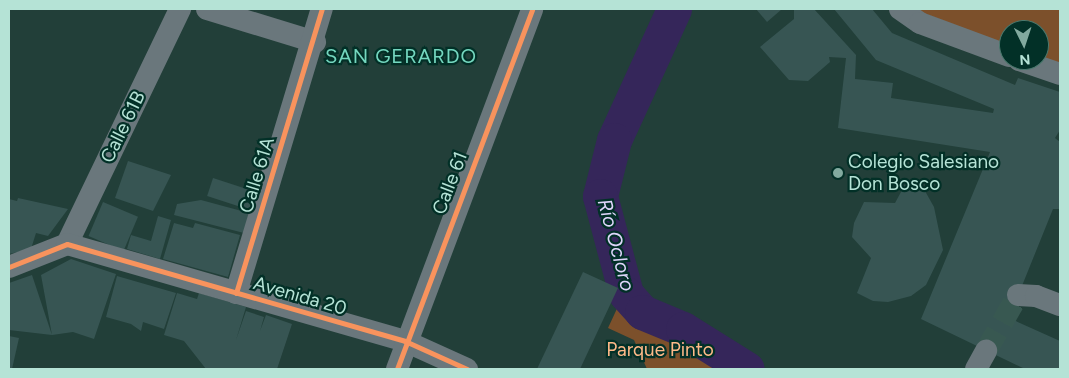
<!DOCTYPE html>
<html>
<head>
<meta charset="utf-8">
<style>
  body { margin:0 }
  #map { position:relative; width:1069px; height:378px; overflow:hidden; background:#223f39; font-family:Figtree,sans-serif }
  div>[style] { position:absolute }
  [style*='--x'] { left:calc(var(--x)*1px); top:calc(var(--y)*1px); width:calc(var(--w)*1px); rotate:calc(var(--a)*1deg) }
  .green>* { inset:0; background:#7c502b }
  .river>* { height:35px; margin:-17.5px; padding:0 17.5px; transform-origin:17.5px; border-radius:17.5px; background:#35265a }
  .building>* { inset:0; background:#375553; transform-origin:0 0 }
  .minor-tunnel>* { height:22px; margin-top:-11px; transform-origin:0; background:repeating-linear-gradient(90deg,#385851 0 22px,transparent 0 33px) }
  .minor>* { height:22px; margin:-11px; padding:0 11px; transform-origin:11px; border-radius:11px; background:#6a777c }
  .cycleway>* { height:5px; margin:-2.5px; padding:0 2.5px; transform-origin:2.5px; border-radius:2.5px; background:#f8935d }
  .dots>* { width:14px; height:14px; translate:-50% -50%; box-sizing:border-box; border:2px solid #023027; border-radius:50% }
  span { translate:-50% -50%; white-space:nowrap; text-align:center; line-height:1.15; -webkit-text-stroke:4.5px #023027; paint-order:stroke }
  .street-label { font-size:19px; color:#b5e3d6 }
  .poi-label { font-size:19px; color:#b5e3d6 }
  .left { translate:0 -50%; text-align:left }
  .park-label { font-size:19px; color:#ffba89 }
  .neighbourhood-label { font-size:20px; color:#74d7bf; letter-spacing:1px }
  .water-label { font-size:20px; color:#ded5fa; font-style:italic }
  .frame { position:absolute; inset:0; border:10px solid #b5e3d6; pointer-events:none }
  .north { position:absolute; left:999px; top:20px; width:50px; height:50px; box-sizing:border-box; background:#023027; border:1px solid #4a786d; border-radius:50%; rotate:176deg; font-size:14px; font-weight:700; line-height:20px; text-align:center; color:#b5e3d6 }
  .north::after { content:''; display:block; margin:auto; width:18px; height:22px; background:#82aa9f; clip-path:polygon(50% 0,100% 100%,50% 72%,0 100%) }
</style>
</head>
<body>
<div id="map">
  <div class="green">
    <div style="clip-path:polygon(913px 9px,1060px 9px,1060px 65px,1039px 57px,1039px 30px,1009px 30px,1009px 46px)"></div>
    <div style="clip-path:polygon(621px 300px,637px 319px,705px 351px,731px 369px,647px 369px,634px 340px,608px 328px)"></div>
  </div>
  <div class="river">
    <div style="--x:674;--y:9;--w:144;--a:114.6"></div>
    <div style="--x:614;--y:140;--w:58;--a:104"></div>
    <div style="--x:600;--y:196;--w:101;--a:75.1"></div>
    <div style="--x:626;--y:294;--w:24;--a:48"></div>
    <div style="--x:642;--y:312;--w:44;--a:22.5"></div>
    <div style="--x:683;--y:329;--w:75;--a:32"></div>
  </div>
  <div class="building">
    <div style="clip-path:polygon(756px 9px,782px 9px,767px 22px)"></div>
    <div style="clip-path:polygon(794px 9px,814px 9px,856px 55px,855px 79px,893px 83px,891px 98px,993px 113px,994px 109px,876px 60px,834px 9px,872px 9px,892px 33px,1015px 85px,1018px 78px,1060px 92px,1060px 130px,1055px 138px,1060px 142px,1060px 209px,1053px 209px,1009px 318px,1060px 341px,1060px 369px,1025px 369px,921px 319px,990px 152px,838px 128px,846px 58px,829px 57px,830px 62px,808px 81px,789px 80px,760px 47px,794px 19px)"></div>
    <div style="clip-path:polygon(128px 161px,171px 175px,153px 211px,115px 198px)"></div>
    <div style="left:213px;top:178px;width:46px;height:19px;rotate:18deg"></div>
    <div style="clip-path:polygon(908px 179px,925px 191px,934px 207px,943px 250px,926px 285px,911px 296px,888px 302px,873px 301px,857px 293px,871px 258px,852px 237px,854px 223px,864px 202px,895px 203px)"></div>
    <div style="clip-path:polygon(18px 198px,68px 209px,48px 236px,36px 233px,31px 249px,9px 254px,9px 199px,17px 201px)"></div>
    <div style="clip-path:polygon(201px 200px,249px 213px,244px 233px,174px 215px,177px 204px)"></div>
    <div style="left:103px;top:202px;width:38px;height:37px;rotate:23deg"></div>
    <div style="clip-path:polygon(158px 216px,171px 220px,160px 259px,127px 249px,131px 235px,151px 241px)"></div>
    <div style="clip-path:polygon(174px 223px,193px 228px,195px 223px,240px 235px,228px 277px,163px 259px)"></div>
    <div style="clip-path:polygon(71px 259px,116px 274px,94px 339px,73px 332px,52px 335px,9px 330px,9px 283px,32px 275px,52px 335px,41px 275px)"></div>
    <div style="clip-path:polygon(583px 272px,618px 288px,580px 369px,537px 369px)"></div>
    <div style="clip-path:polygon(117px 276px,176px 293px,164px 329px,143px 322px,141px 331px,131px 324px,106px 317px)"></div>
    <div style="clip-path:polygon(177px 293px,197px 299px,199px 293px,246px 307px,236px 340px,246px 311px,264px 317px,260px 331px,266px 315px,292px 324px,277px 369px,206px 369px,184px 341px,164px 335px)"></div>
    <div style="clip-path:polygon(9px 336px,19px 338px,12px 369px,9px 369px)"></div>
  </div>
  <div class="minor-tunnel">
    <div style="--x:986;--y:351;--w:64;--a:-60.3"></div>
  </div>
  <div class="minor">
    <div style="--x:207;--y:9;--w:113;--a:17"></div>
    <div style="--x:900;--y:9;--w:24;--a:35"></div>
    <div style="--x:920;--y:23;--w:95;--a:20.3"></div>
    <div style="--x:1019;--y:60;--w:43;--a:18.9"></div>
    <div style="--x:67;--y:244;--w:261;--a:-64.3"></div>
    <div style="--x:9;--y:267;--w:62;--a:-21.6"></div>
    <div style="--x:67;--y:244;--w:352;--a:16"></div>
    <div style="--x:405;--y:341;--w:68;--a:24.3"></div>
    <div style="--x:236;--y:293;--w:297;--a:-73.2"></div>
    <div style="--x:1018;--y:295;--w:18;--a:3"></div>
    <div style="--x:1036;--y:296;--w:26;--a:21"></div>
    <div style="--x:397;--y:369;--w:384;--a:-69.4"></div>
    <div style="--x:976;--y:369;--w:21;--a:-61"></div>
  </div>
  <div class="cycleway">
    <div style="--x:9;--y:267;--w:62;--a:-21.6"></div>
    <div style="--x:67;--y:244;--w:352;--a:16"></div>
    <div style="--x:405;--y:341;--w:68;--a:24.3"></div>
    <div style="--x:236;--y:293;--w:297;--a:-73.2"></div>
    <div style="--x:397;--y:369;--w:384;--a:-69.4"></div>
  </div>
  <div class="dots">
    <div style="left:838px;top:173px;background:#82aa9f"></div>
  </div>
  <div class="street-label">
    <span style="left:123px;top:127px;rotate:-64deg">Calle 61B</span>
    <span style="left:257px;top:175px;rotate:-73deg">Calle 61A</span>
    <span style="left:450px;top:183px;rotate:-69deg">Calle 61</span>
    <span style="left:300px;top:296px;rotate:16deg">Avenida 20</span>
  </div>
  <div class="poi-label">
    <span class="left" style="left:848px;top:173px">Colegio Salesiano<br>Don Bosco</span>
  </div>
  <div class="park-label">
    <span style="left:660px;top:350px">Parque Pinto</span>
  </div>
  <div class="neighbourhood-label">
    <span style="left:401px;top:56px">SAN GERARDO</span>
  </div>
  <div class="water-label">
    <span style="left:616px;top:245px;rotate:75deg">Río Ocloro</span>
  </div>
  <div class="frame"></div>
  <div class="north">N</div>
</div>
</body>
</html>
